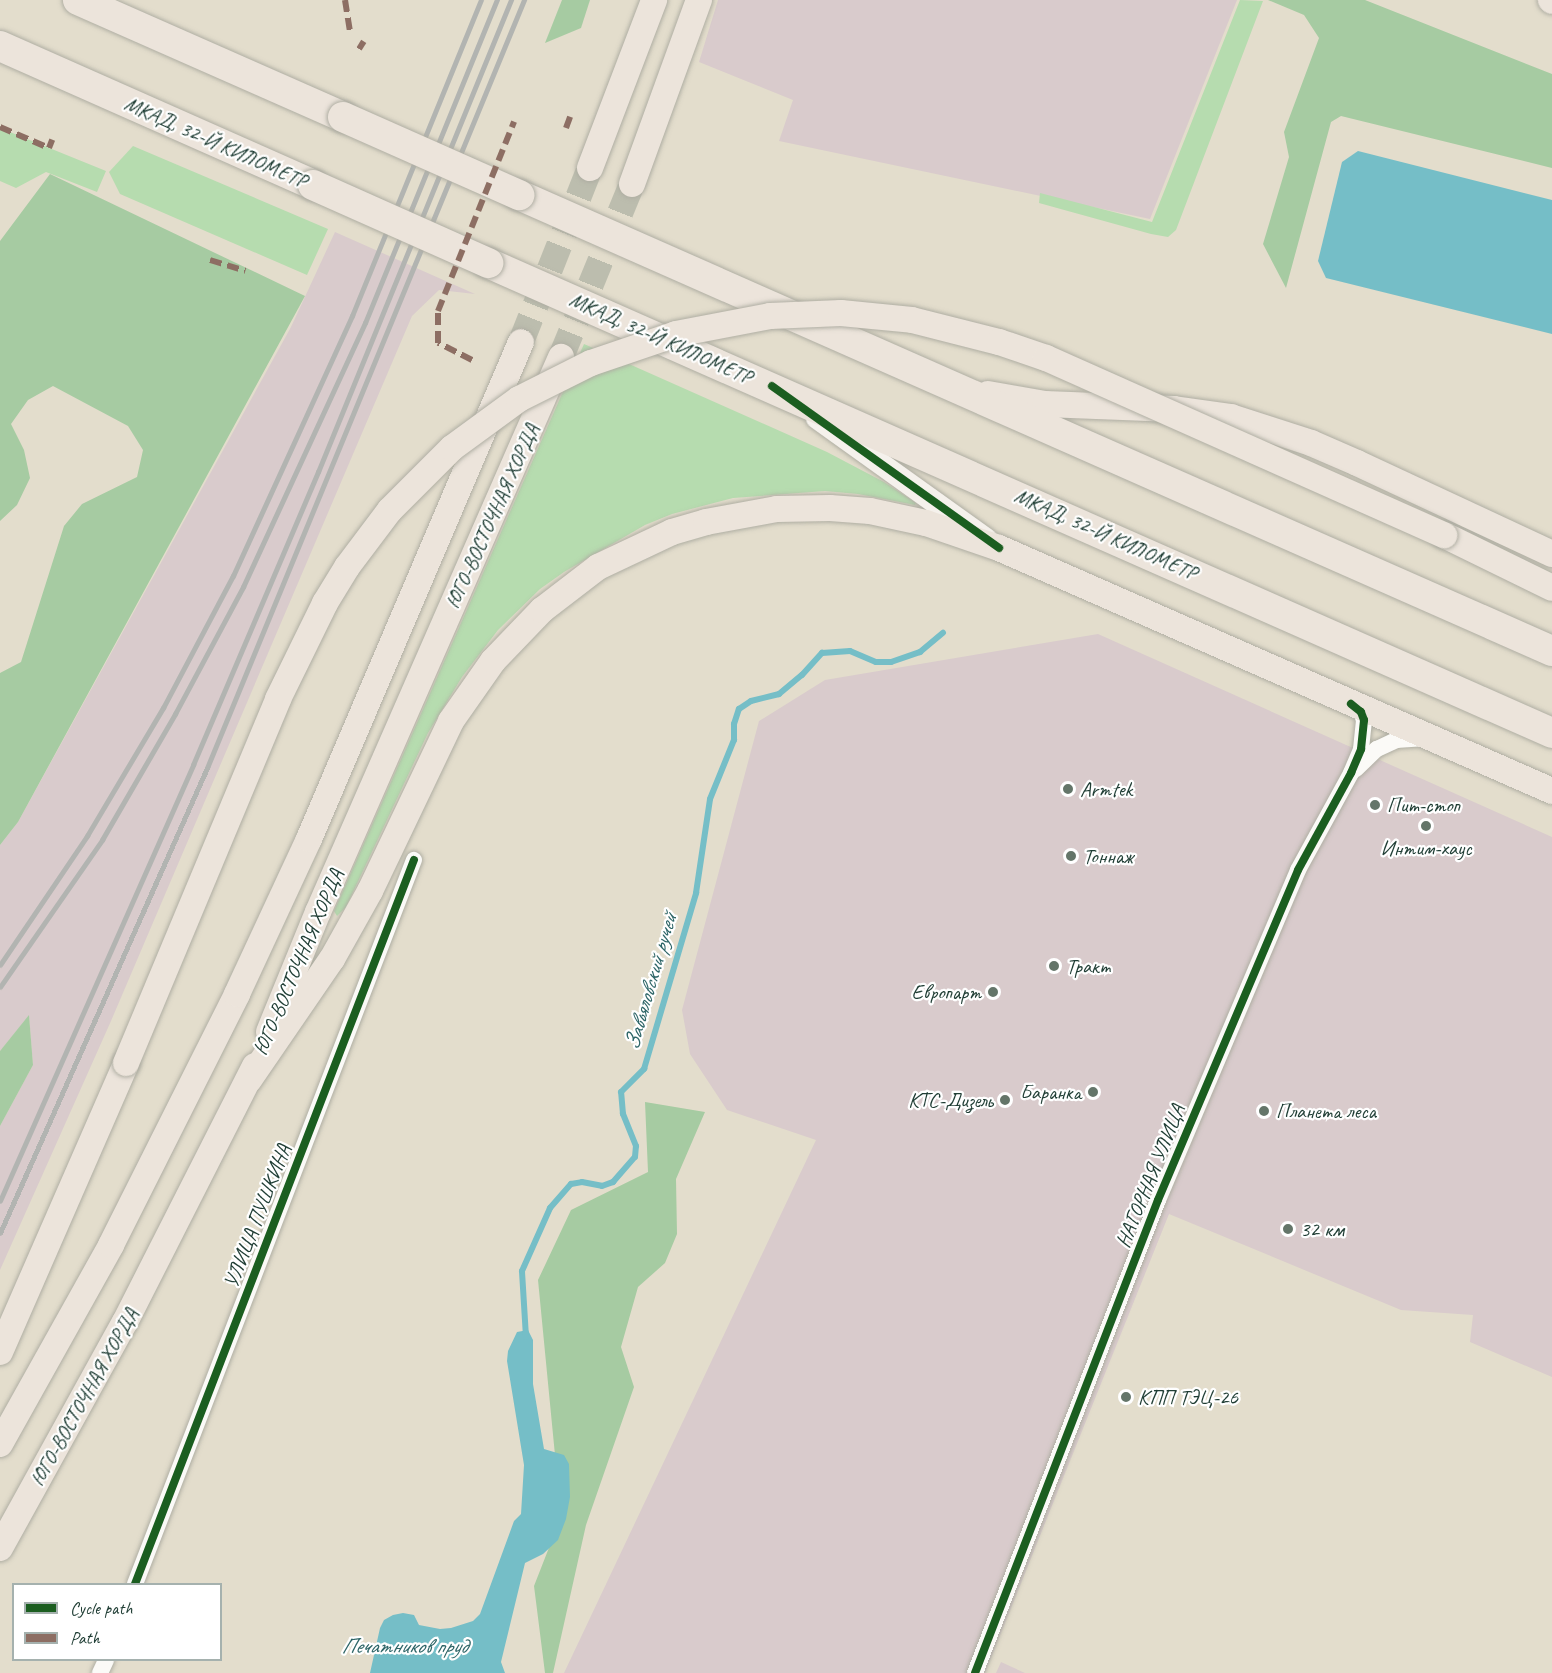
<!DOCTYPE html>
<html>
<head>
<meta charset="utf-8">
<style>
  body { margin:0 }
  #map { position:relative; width:1552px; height:1673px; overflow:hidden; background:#e3ddcc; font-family:Caveat,sans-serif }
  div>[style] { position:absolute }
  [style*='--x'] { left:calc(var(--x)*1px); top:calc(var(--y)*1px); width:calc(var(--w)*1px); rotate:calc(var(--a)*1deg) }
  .industrial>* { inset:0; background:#d9cbcc }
  .green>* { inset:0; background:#b6dcaf }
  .forest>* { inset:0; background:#a6cba2 }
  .water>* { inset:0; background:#75bec7 }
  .stream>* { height:6px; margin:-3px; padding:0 3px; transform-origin:3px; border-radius:3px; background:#75bec7 }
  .primary-tunnel>* { height:26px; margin-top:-13px; transform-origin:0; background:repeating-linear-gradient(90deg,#bcbdae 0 26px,transparent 0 39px) }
  .roads { filter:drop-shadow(0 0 2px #afaea3) drop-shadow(0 0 2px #afaea3) }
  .street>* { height:16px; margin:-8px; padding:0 8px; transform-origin:8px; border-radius:8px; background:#fbfaf7 }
  .secondary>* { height:22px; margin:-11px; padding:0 11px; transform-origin:11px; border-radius:11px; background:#f5f1ec }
  .primary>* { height:26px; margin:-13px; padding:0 13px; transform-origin:13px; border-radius:13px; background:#ece4db }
  .highway>* { height:30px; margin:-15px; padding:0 15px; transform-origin:15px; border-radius:15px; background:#ece4db }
  .rail>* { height:4.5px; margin:-2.25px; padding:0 2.25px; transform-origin:2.25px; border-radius:2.25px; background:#b2b4b1 }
  .bridges { filter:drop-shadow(0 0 2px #afaea3) drop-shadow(0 0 2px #afaea3) }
  .primary-bridge>* { height:26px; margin:-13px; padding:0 13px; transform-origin:13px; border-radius:13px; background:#ece4db }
  .highway-bridge>* { height:30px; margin:-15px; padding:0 15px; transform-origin:15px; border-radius:15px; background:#ece4db }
  .quiet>* { height:6px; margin-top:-3px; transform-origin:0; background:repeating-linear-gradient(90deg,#8d6e63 0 12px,transparent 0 18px) }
  .cycleway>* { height:8px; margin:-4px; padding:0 4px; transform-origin:4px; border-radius:4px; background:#1b5e20 }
  .dots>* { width:16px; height:16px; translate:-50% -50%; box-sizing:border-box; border:3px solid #fff; border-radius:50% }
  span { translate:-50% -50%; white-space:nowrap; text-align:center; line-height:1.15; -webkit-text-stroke:4.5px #fff; paint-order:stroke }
  .street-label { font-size:21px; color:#1f3d34 }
  .poi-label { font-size:21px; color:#1f3d34 }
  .left { translate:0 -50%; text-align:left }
  .right { translate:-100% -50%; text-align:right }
  .water-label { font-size:22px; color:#2d6567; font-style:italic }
  .legend { position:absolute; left:12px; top:1583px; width:210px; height:78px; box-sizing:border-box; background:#fff; border:2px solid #a5b1ae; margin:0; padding:8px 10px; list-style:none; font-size:18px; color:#1f3d34 }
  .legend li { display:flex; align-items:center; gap:12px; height:30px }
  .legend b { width:30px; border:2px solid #a5b1ae }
</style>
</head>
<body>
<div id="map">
  <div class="industrial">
    <div style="clip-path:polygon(718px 0,1237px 0,1150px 219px,779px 141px,793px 100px,699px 62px)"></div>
    <div style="clip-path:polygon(335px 232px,475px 294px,439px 290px,412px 316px,111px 1021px,0 1270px,0 1126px,33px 1065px,29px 1016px,0 1051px,0 845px,18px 822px,291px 327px)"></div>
    <div style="clip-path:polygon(1098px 634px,1552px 837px,1552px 1377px,1470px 1342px,1473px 1315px,1401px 1310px,1169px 1214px,985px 1673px,564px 1673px,816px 1140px,727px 1110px,690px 1054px,682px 1010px,759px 721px,825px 680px)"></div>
    <div style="clip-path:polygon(1001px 1662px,1025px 1673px,996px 1673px)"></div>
  </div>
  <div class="green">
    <div style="clip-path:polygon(1240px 0,1263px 1px,1176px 230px,1168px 237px,1151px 234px,1039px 203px,1040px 193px,1152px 222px)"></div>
    <div style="clip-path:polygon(0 128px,106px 171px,97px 192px,46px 172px,16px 188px,0 181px)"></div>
    <div style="clip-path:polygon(133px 146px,328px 229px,307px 275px,120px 194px,109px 172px)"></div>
    <div style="clip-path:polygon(584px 344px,827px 452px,884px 482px,916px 503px,915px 505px,858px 494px,825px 491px,733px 498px,672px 514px,645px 525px,564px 572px,540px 589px,498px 630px,462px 677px,428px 733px,346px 907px,337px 916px,334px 911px)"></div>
  </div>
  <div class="forest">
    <div style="clip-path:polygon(562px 0,590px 0,581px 28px,545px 43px)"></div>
    <div style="clip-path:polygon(1268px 0,1365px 0,1552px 74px,1552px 168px,1341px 116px,1331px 122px,1286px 288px,1263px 244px,1289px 157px,1284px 132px,1319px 38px,1304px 15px)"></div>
    <div style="clip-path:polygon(50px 174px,305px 296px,18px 822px,0 845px,0 673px,21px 662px,64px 526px,82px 504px,137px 477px,143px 450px,128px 426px,53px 386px,28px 400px,11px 424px,24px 450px,30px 478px,17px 505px,0 521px,0 241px)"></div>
    <div style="clip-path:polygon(29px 1015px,33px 1065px,0 1126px,0 1051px)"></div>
    <div style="clip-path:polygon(645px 1102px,705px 1112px,676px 1179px,677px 1234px,665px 1263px,638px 1287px,621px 1347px,634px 1387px,586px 1525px,553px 1673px,545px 1673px,534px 1586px,561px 1517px,538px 1280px,571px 1210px,648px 1172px)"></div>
  </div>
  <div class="water">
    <div style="clip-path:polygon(1358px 151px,1552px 200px,1552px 334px,1326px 278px,1318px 261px,1342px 162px)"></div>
    <div style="clip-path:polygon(528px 1330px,533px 1340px,533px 1384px,544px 1449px,564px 1455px,569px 1464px,570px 1497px,566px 1519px,558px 1540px,543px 1554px,525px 1563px,501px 1662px,505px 1673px,370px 1673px,380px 1628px,384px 1620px,393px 1615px,403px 1613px,414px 1615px,419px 1625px,440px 1629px,451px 1628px,473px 1621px,480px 1614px,514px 1521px,521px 1514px,524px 1465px,507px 1361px,508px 1351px,517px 1332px)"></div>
  </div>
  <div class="stream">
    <div style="--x:526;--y:1337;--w:66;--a:-93.5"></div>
    <div style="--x:522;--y:1271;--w:69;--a:-66"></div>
    <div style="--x:550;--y:1208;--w:32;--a:-49"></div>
    <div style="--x:571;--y:1184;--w:11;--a:-10"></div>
    <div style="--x:582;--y:1182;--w:20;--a:11"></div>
    <div style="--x:602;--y:1186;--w:12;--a:-20"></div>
    <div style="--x:613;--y:1182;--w:33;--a:-49"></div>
    <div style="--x:635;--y:1157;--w:11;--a:-85"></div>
    <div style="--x:636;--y:1146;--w:35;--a:-112"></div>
    <div style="--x:623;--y:1114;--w:22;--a:-95"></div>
    <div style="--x:621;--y:1092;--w:33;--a:-45"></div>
    <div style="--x:644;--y:1069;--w:184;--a:-73.5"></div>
    <div style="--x:696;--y:893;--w:95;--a:-81.5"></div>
    <div style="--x:710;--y:799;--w:64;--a:-67.9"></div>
    <div style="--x:734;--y:740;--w:16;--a:-90"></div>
    <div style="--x:734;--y:724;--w:16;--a:-72"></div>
    <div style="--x:739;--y:709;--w:14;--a:-34"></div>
    <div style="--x:751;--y:701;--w:29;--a:-14"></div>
    <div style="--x:779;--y:694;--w:30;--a:-40"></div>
    <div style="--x:802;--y:675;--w:30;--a:-48"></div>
    <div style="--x:822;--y:653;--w:28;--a:-4"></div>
    <div style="--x:850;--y:651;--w:28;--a:23"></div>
    <div style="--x:876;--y:662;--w:15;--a:0"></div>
    <div style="--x:891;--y:662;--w:31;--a:-19"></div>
    <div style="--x:920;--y:652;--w:30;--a:-40"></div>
  </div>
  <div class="primary-tunnel">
    <div style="--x:521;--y:342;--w:187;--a:-68.4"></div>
    <div style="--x:561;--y:357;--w:187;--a:-67.7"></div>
  </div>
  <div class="roads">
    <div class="street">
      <div style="--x:1356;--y:769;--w:29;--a:-44"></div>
      <div style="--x:1377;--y:749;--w:21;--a:-25"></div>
      <div style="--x:1396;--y:740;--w:26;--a:-4"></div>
      <div style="--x:135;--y:1584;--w:776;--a:-68.93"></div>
      <div style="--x:100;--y:1673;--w:14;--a:-65"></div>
      <div style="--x:975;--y:1673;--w:507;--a:-68.85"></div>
      <div style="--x:1158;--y:1200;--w:358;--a:-67"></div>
      <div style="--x:1298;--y:870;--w:111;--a:-61.3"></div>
      <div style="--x:1351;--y:773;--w:26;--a:-67"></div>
      <div style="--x:1361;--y:749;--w:29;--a:-84"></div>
      <div style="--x:1364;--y:720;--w:9;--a:-111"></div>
      <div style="--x:1361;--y:712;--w:13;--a:-141"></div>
    </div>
    <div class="secondary">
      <div style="--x:817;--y:418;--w:208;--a:35.6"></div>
    </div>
    <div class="primary">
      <div style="--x:1551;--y:0;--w:1;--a:45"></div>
      <div style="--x:590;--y:168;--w:180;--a:-69.1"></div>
      <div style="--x:632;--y:184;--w:196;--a:-70"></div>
      <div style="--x:988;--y:394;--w:58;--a:10"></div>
      <div style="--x:1045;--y:404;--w:129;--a:2.2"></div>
      <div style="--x:1174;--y:409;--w:58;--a:8"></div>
      <div style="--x:1231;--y:417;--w:84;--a:18"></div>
      <div style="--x:1311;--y:443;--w:50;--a:23.5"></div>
      <div style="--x:1357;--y:463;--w:215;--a:25"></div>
      <div style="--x:1444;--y:535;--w:120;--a:26.1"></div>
      <div style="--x:269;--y:1032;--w:130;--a:-67.8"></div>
      <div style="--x:318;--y:912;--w:606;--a:-66.35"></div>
      <div style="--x:249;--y:1080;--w:147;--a:-55.6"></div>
      <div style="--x:332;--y:959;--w:78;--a:-60.8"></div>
      <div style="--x:370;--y:891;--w:188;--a:-64.5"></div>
      <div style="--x:451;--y:721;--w:73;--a:-55"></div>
      <div style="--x:493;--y:661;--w:71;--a:-46.1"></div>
      <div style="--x:542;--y:610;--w:71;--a:-37.5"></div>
      <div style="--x:598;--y:567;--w:82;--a:-25.3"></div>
      <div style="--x:672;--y:532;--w:35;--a:-16"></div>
      <div style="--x:706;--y:522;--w:72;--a:-10.4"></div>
      <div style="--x:777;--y:509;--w:53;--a:-1.1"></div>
      <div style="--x:830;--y:508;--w:40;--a:4.3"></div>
      <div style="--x:870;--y:511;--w:57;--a:12.1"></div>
      <div style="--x:926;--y:523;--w:77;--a:18.9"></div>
      <div style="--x:999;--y:548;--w:604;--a:23.72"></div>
      <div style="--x:0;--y:1352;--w:315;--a:-66.4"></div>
      <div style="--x:0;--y:1444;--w:228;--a:-60.8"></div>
      <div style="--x:111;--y:1245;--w:281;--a:-63.3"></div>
      <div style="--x:237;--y:994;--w:171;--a:-65.1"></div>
      <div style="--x:309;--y:839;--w:540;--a:-66.9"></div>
      <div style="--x:0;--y:1548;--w:258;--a:-61.1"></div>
      <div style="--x:125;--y:1322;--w:287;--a:-63.1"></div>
    </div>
    <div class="highway">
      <div style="--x:78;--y:0;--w:290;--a:23.8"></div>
      <div style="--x:0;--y:46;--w:342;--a:23.9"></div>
      <div style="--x:519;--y:195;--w:1129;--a:23.82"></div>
      <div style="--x:488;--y:263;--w:1163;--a:23.83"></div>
    </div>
  </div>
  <div class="rail">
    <div style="--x:0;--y:965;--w:156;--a:-56"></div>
    <div style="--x:87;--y:836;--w:149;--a:-59.3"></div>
    <div style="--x:163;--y:708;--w:149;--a:-62.1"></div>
    <div style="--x:233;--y:576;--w:286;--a:-65.4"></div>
    <div style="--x:352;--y:316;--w:341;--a:-67.8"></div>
    <div style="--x:0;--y:987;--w:179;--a:-55.2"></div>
    <div style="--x:102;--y:840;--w:146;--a:-59.9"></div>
    <div style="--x:175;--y:714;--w:144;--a:-61.8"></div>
    <div style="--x:243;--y:587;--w:291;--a:-65.2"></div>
    <div style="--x:365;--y:323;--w:349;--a:-67.8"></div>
    <div style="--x:0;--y:1201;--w:477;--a:-66.1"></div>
    <div style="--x:193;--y:765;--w:319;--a:-66.9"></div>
    <div style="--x:318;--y:472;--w:510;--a:-67.76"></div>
    <div style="--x:0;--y:1233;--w:509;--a:-66"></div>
    <div style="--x:207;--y:768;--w:831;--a:-67.57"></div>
  </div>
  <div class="bridges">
    <div class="primary-bridge">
      <div style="--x:126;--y:1063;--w:394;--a:-67.3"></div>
      <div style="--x:278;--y:699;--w:107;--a:-63.9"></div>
      <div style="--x:325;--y:603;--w:42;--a:-58.6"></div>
      <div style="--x:347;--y:567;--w:71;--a:-53"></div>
      <div style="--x:390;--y:510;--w:88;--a:-45"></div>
      <div style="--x:452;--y:448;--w:83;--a:-36.2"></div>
      <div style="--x:519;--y:399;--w:80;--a:-26.6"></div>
      <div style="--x:591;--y:363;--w:90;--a:-18.8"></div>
      <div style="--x:676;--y:334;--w:96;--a:-10.8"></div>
      <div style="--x:770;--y:316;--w:71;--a:-2.4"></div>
      <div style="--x:841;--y:313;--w:71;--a:5.6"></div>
      <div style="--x:912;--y:320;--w:90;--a:14.2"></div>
      <div style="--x:999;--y:342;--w:50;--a:18.8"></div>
      <div style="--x:1046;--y:358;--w:436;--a:24"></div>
    </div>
    <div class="highway-bridge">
      <div style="--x:343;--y:117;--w:193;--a:23.9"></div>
      <div style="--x:313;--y:185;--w:192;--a:24"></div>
    </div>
  </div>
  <div class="quiet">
    <div style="--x:345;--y:0;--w:32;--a:81"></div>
    <div style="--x:359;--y:49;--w:9;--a:-58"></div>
    <div style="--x:0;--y:127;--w:53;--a:23.2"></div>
    <div style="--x:49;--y:148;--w:9;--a:-69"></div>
    <div style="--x:566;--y:128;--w:12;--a:-70"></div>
    <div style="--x:210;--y:260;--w:37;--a:17"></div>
    <div style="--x:472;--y:360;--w:38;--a:-153"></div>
    <div style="--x:438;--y:343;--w:32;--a:-90"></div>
    <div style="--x:438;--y:311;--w:204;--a:-68.1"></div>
  </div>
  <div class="cycleway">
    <div style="--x:772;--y:386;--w:279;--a:35.5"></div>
    <div style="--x:135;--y:1584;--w:776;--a:-68.93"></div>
    <div style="--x:975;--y:1673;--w:507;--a:-68.85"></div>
    <div style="--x:1158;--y:1200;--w:358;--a:-67"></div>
    <div style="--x:1298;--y:870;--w:111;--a:-61.3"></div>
    <div style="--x:1351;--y:773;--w:26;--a:-67"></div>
    <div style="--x:1361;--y:749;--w:29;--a:-84"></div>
    <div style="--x:1364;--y:720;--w:9;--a:-111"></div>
    <div style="--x:1361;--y:712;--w:13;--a:-141"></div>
  </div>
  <div class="dots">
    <div style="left:1068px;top:789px;background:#647569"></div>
    <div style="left:1375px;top:805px;background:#647569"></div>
    <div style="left:1426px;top:826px;background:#647569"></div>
    <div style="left:1071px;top:856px;background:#647569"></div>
    <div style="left:1054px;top:966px;background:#647569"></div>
    <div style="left:993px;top:992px;background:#647569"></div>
    <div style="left:1093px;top:1092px;background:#647569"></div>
    <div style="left:1005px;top:1100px;background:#647569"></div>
    <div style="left:1264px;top:1111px;background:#647569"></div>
    <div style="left:1288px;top:1229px;background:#647569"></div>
    <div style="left:1126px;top:1397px;background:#647569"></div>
  </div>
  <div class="street-label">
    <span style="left:216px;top:142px;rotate:24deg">МКАД, 32-Й КИЛОМЕТР</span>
    <span style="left:661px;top:338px;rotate:24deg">МКАД, 32-Й КИЛОМЕТР</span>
    <span style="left:492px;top:516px;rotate:-66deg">ЮГО-ВОСТОЧНАЯ ХОРДА</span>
    <span style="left:1106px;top:534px;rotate:24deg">МКАД, 32-Й КИЛОМЕТР</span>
    <span style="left:298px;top:962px;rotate:-67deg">ЮГО-ВОСТОЧНАЯ ХОРДА</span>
    <span style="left:1150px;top:1176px;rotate:-68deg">НАГОРНАЯ УЛИЦА</span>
    <span style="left:257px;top:1216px;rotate:-69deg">УЛИЦА ПУШКИНА</span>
    <span style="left:84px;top:1397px;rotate:-61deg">ЮГО-ВОСТОЧНАЯ ХОРДА</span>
  </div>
  <div class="poi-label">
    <span class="left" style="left:1080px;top:789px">Armtek</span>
    <span class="left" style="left:1387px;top:805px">Пит-стоп</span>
    <span style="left:1426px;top:848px">Интим-хаус</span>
    <span class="left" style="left:1083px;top:856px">Тоннаж</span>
    <span class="left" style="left:1066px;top:966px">Тракт</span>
    <span class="right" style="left:981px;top:992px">Европарт</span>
    <span class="right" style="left:1081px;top:1092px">Баранка</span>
    <span class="right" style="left:993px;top:1100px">КТС-Дизель</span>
    <span class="left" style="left:1276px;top:1111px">Планета леса</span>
    <span class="left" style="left:1300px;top:1229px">32 км</span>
    <span class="left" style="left:1138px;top:1397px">КПП ТЭЦ-26</span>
  </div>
  <div class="water-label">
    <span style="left:651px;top:982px;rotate:-74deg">Завьяловский ручей</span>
    <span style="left:404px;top:1647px">Печатников пруд</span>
  </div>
  <ul class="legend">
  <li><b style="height:8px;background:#1b5e20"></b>Cycle path</li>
  <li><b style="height:8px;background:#8d6e63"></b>Path</li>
  </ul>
</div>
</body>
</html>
